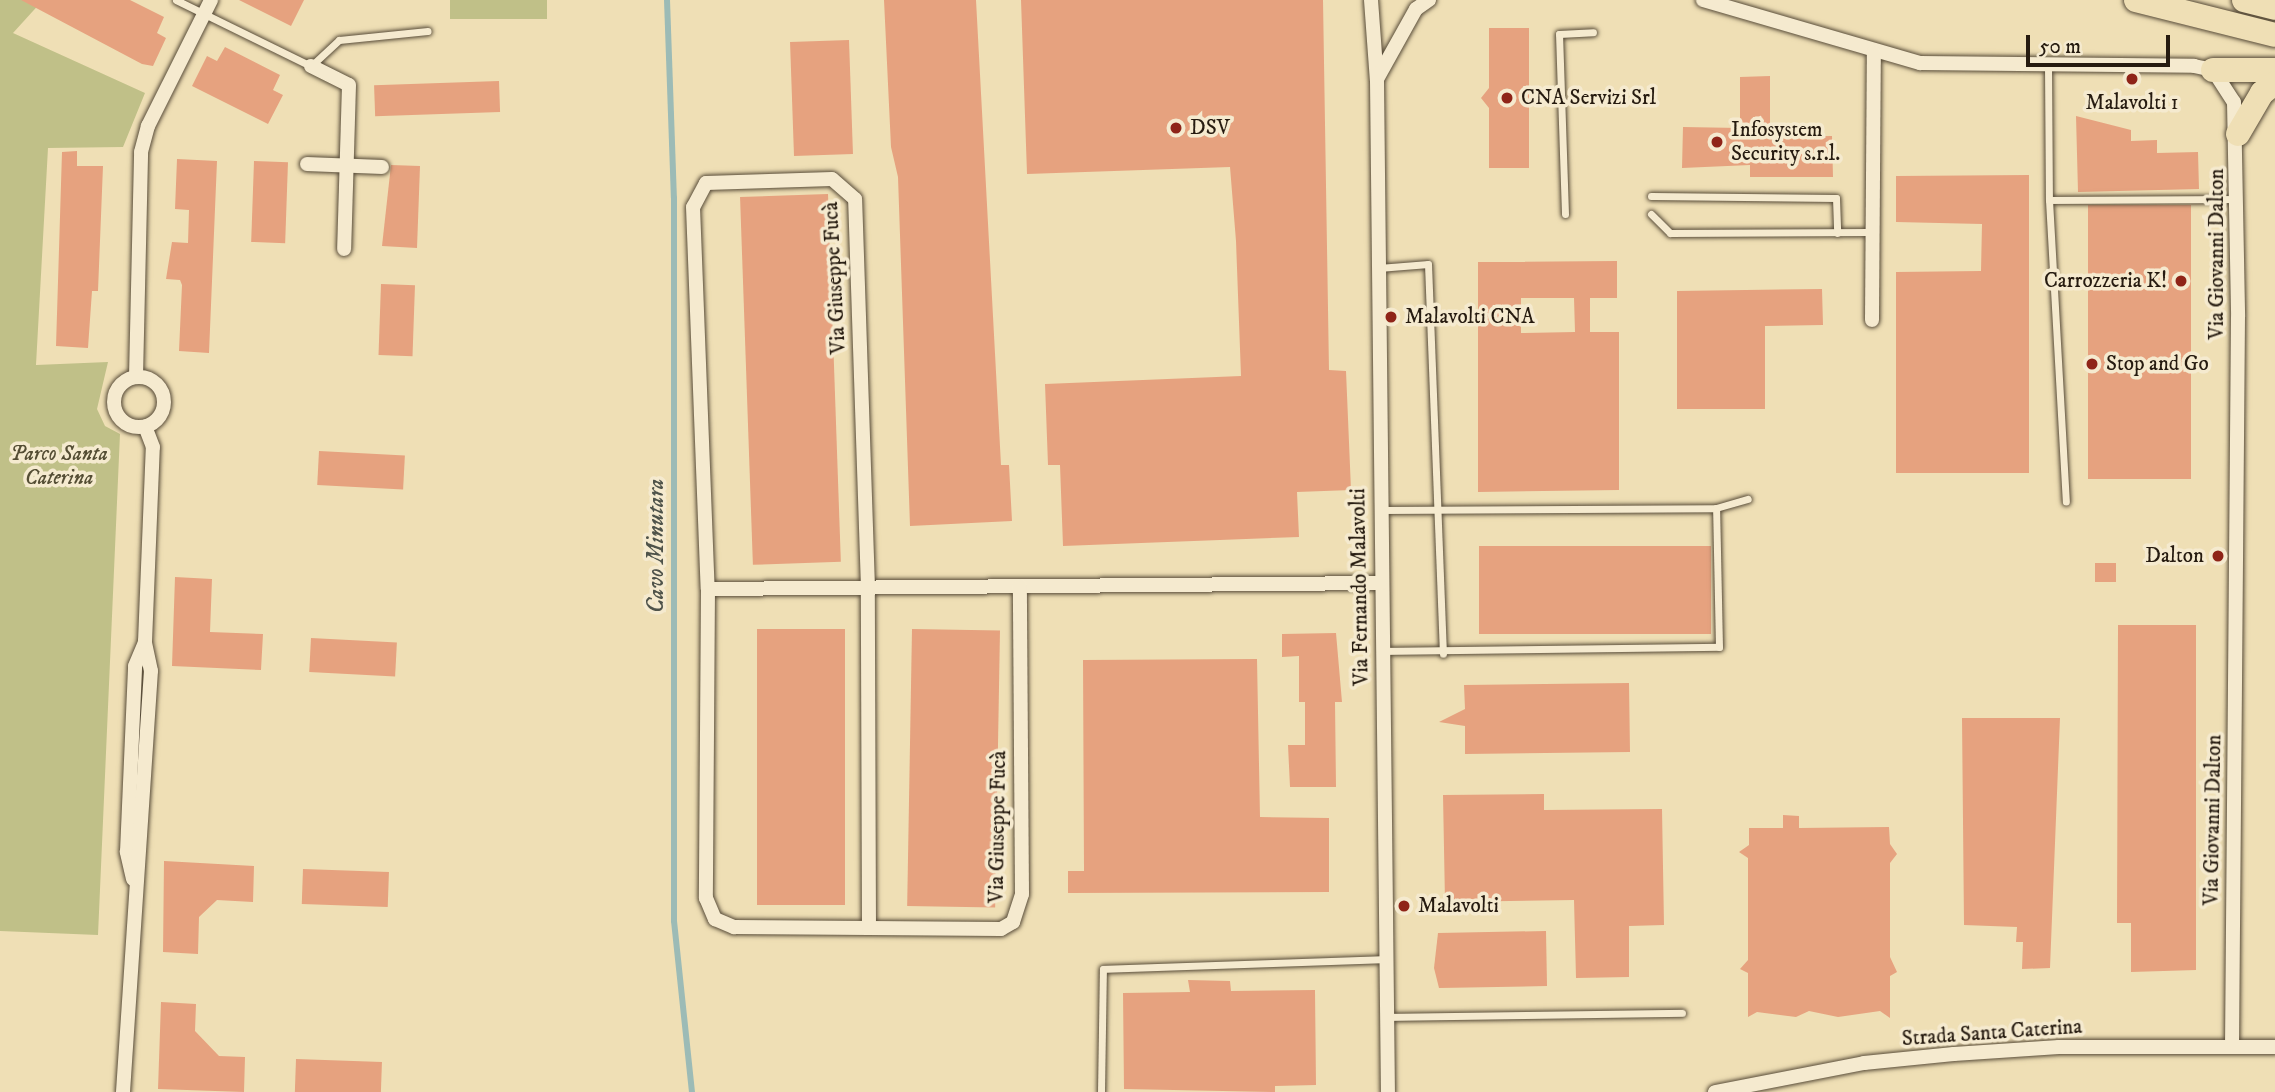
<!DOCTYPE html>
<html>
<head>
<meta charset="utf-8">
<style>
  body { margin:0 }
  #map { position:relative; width:2275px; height:1092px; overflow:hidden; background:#efdfb5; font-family:"IM FELL DW Pica",serif }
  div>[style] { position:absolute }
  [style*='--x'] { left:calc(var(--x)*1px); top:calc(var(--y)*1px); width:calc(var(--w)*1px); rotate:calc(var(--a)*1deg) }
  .green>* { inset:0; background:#c0c088; transform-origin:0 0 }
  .stream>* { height:6px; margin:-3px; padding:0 3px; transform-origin:3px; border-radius:3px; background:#9cbbb6 }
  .building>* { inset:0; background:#e6a27f; transform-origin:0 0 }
  .roads { filter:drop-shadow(0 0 2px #584c39) drop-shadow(0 0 2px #584c39) }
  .service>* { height:7px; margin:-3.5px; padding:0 3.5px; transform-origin:3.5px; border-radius:3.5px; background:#f5eacf }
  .minor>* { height:14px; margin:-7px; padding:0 7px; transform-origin:7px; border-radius:7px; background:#f5eacf }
  .minor>.ring { margin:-7px; padding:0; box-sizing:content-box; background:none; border:14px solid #f5eacf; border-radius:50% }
  .trunk>* { height:24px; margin:-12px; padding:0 12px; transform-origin:12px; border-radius:12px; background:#efdfb5 }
  .dots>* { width:19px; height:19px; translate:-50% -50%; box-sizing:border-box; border:4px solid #f5eacf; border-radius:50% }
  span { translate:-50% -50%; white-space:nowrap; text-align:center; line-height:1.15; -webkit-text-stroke:7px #f5eacf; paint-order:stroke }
  .poi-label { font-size:21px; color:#261b10 }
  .left { translate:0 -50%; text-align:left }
  .right { translate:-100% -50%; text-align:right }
  .street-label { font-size:21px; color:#261b10 }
  .park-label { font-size:21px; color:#544d34; font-style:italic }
  .water-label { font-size:23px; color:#4f534a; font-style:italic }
  .scale { position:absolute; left:2026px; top:35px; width:144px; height:32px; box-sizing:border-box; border:4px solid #261b10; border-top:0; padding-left:9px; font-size:21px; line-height:24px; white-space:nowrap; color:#261b10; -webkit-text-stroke:5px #f5eacf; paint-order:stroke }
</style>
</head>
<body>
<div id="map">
  <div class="green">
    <div style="clip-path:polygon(0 0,43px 0,13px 33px,145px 93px,123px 147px,48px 148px,36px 365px,108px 362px,97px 409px,105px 426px,120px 434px,98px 935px,0 931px)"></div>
    <div style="left:450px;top:0;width:97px;height:19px"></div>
  </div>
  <div class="stream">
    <div style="--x:667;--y:0;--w:198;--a:88"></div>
    <div style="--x:674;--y:198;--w:723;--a:90"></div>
    <div style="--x:674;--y:921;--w:172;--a:84"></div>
  </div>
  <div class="building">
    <div style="clip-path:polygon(21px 0,130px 0,164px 17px,157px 33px,166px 38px,153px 66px,142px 64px)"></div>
    <div style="clip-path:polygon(239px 0,304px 0,291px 26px)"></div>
    <div style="clip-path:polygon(884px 0,976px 0,1001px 465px,1009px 465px,1012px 521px,910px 526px,898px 177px,891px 147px)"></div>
    <div style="clip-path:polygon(1021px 0,1323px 0,1329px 370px,1346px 371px,1351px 490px,1297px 492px,1299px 537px,1063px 546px,1060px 465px,1048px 465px,1045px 384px,1241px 376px,1236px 241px,1230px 167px,1027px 174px)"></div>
    <div style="clip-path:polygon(1489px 28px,1529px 28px,1529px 168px,1489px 168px,1489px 108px,1481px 98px,1489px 88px)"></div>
    <div style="left:849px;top:40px;width:114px;height:59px;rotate:88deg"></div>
    <div style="clip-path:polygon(225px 47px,280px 75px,273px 90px,283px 95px,268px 124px,192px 86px,207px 56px,217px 61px)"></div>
    <div style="clip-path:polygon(1770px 76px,1770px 137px,1832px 136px,1833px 177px,1750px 177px,1750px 165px,1682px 168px,1683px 127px,1740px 128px,1740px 77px)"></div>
    <div style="left:499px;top:81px;width:31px;height:125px;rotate:88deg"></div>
    <div style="clip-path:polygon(2076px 116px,2131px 130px,2131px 141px,2157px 140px,2157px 153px,2198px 152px,2199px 189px,2078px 192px)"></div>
    <div style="clip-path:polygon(77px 151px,77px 166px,103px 166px,98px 291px,92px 291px,88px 348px,56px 346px,62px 152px)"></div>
    <div style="clip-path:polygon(177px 159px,217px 161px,209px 353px,179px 351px,182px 285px,180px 280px,166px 279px,172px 242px,188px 243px,189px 210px,175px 209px)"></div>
    <div style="left:254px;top:161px;width:34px;height:81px;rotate:2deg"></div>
    <div style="clip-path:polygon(391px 165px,420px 166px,417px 248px,382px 246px)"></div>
    <div style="clip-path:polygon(2029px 175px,2029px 473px,1896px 473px,1896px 272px,1981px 271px,1982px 224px,1896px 222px,1896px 176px)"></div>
    <div style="left:828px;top:194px;width:368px;height:88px;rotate:88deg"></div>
    <div style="left:2191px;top:205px;width:274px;height:103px;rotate:90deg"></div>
    <div style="clip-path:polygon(evenodd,1617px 261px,1617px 298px,1590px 298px,1590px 332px,1619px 332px,1619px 490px,1478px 492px,1478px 262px,1617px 261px,1521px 298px,1574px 298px,1575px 332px,1521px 333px,1521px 298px)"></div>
    <div style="left:381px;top:284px;width:34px;height:71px;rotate:2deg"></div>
    <div style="clip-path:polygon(1822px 289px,1823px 325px,1765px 326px,1765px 409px,1677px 409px,1677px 291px)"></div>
    <div style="left:319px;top:451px;width:86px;height:34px;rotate:3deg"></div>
    <div style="left:1479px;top:546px;width:232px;height:88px"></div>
    <div style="left:2116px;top:563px;width:19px;height:21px;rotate:90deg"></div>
    <div style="clip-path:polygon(175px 577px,212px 579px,210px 632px,263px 634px,261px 670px,172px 666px)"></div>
    <div style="clip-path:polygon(2118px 625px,2196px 625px,2196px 970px,2131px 972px,2131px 923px,2117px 923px)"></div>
    <div style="left:757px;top:629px;width:88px;height:276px"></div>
    <div style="left:912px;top:629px;width:88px;height:277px;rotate:1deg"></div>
    <div style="clip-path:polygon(1336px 633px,1342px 702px,1335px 702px,1336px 787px,1290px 787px,1288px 745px,1305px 745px,1305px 702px,1299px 702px,1299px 656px,1282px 657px,1282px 634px)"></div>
    <div style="left:311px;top:638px;width:86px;height:34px;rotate:3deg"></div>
    <div style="clip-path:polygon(1257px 659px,1260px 817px,1329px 818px,1329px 892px,1068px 893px,1068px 871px,1084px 871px,1083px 660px)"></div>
    <div style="clip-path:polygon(1629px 683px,1630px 752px,1465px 754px,1465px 726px,1439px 722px,1465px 709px,1464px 685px)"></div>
    <div style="clip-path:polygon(1962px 718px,2060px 718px,2050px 968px,2022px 969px,2023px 942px,2016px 942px,2017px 927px,1964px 925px)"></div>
    <div style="clip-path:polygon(1544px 794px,1544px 810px,1662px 809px,1664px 925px,1629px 926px,1629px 977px,1576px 978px,1574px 900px,1445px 902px,1443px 795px)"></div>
    <div style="clip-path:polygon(1783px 815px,1799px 816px,1799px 828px,1889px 827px,1890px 844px,1897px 854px,1890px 863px,1890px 957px,1897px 972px,1890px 976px,1890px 1018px,1880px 1011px,1838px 1017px,1809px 1011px,1796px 1017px,1757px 1012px,1748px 1017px,1748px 973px,1740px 969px,1748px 960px,1748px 858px,1739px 852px,1749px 845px,1749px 828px,1783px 828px)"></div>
    <div style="clip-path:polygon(164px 861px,254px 866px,253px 902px,217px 900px,199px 917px,198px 954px,163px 952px)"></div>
    <div style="left:303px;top:869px;width:86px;height:35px;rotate:2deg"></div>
    <div style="clip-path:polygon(1546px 931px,1547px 986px,1439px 988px,1434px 968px,1438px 933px)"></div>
    <div style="clip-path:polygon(1188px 980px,1230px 981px,1231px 991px,1315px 990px,1316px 1085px,1275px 1086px,1275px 1092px,1124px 1089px,1123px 993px,1190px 992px)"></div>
    <div style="clip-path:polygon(161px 1002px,196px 1004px,195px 1031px,219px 1056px,245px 1057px,244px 1092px,158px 1089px)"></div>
    <div style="left:296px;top:1059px;width:86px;height:33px;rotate:2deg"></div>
  </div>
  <div class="roads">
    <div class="service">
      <div style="--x:176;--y:0;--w:150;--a:26.1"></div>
      <div style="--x:311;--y:66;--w:38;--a:-43"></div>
      <div style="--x:339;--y:40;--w:89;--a:-5.8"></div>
      <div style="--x:2048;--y:65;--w:135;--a:89.6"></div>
      <div style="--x:2049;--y:200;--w:302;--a:86.8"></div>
      <div style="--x:1651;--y:196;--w:185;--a:0.6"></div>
      <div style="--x:1836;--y:198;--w:35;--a:88"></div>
      <div style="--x:2049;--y:200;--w:187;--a:-0.3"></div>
      <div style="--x:1565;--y:214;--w:180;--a:-91.9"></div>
      <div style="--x:1559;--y:34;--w:34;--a:-3"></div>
      <div style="--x:1651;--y:214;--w:27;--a:45"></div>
      <div style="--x:1670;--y:233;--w:200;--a:-0.3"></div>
      <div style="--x:1379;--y:268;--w:49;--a:-4.7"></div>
      <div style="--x:1428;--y:264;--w:390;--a:87.8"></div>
      <div style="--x:1381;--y:510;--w:335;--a:-0.3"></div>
      <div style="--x:1716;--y:508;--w:33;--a:-16"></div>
      <div style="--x:1382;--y:651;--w:337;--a:-0.7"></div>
      <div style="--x:1719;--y:647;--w:139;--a:-91.2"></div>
      <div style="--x:1386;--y:1017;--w:296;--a:-0.8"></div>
      <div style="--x:1101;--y:1092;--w:123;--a:-89.1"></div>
      <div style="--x:1103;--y:969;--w:282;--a:-2"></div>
    </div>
    <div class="minor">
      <div style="--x:1371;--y:0;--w:81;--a:85.8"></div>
      <div style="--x:1377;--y:81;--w:1011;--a:89.38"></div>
      <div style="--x:1703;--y:0;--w:226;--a:16.2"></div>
      <div style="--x:1920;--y:63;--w:274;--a:0.6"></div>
      <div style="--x:2194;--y:66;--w:19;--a:12"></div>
      <div style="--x:2213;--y:70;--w:38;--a:57"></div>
      <div style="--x:2234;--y:102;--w:215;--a:88.9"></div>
      <div style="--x:2238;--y:317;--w:730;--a:90.47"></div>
      <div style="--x:311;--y:66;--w:42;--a:26.6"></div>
      <div style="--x:349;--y:85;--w:164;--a:91.7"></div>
      <div style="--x:1377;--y:79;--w:80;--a:-60.9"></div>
      <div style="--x:1416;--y:9;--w:16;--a:-35"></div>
      <div style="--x:307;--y:164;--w:75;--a:2.3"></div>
      <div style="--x:1872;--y:320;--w:267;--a:-89.6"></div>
      <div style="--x:136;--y:377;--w:225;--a:-88.7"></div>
      <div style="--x:141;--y:152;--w:27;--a:-75"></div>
      <div style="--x:148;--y:126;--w:141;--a:-63.4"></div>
      <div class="ring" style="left:114px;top:377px;width:36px;height:36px"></div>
      <div style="--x:708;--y:589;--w:672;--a:-0.51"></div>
      <div style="--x:133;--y:879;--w:28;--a:-103"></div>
      <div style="--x:127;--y:852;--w:186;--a:-87.5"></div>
      <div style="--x:135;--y:666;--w:26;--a:-67"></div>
      <div style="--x:869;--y:928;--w:340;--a:-90.2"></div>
      <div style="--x:868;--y:588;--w:389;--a:-91.9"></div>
      <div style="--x:855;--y:199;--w:30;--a:-139"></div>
      <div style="--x:832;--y:179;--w:126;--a:178.2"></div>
      <div style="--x:706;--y:183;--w:27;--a:118"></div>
      <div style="--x:693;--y:207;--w:382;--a:87.8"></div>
      <div style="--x:708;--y:589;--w:309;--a:90.4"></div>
      <div style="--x:706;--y:898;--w:23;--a:67"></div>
      <div style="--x:715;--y:919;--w:21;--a:23"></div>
      <div style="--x:734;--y:927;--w:135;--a:0.4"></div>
      <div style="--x:869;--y:928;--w:132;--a:0.4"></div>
      <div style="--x:1001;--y:929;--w:14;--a:-30"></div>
      <div style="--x:1013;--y:922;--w:29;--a:-72"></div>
      <div style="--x:1022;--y:894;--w:308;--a:-90.4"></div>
      <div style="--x:123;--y:1092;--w:422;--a:-86.2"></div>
      <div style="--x:151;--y:671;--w:30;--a:-102"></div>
      <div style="--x:145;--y:642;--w:195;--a:-87.7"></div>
      <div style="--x:153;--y:447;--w:22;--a:-111"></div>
      <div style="--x:1715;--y:1092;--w:152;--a:-11"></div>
      <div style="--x:1864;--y:1063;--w:90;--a:-5.7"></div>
      <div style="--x:1954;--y:1054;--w:105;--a:-3.8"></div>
      <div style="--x:2059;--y:1047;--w:216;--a:0"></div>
    </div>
    <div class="trunk">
      <div style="--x:2136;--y:0;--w:143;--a:14.1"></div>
      <div style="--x:2244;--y:0;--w:32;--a:14"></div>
      <div style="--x:2213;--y:70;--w:62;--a:0"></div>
      <div style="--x:2238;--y:134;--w:48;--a:-59.7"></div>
      <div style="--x:2262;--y:93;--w:16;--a:-38"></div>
    </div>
  </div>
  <div class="dots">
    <div style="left:2132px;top:79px;background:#8f2418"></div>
    <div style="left:1507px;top:98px;background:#8f2418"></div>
    <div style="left:1176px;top:128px;background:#8f2418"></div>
    <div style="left:1717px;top:142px;background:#8f2418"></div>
    <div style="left:2181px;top:281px;background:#8f2418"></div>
    <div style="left:1391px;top:317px;background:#8f2418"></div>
    <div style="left:2092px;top:364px;background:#8f2418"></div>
    <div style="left:2218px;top:556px;background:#8f2418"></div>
    <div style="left:1404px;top:906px;background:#8f2418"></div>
  </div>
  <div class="poi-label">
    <span class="left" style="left:1521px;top:98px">CNA Servizi Srl</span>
    <span style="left:2132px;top:103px">Malavolti 1</span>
    <span class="left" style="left:1190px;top:128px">DSV</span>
    <span class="left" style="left:1731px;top:142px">Infosystem<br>Security s.r.l.</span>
    <span class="right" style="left:2167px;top:281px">Carrozzeria K!</span>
    <span class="left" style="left:1405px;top:317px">Malavolti CNA</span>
    <span class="left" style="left:2106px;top:364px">Stop and Go</span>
    <span class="right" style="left:2204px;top:556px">Dalton</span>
    <span class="left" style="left:1418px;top:906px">Malavolti</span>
  </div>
  <div class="street-label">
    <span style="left:2217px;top:254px;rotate:-90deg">Via Giovanni Dalton</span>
    <span style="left:835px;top:278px;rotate:-93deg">Via Giuseppe Fucà</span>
    <span style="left:1360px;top:587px;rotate:-91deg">Via Fernando Malavolti</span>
    <span style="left:2213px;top:820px;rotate:-89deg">Via Giovanni Dalton</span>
    <span style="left:998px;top:827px;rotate:-89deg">Via Giuseppe Fucà</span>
    <span style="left:1992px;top:1033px;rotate:-4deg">Strada Santa Caterina</span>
  </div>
  <div class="park-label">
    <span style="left:59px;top:466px">Parco Santa<br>Caterina</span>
  </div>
  <div class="water-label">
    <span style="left:657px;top:546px;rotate:-90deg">Cavo Minutara</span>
  </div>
  <div class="scale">50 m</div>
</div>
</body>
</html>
